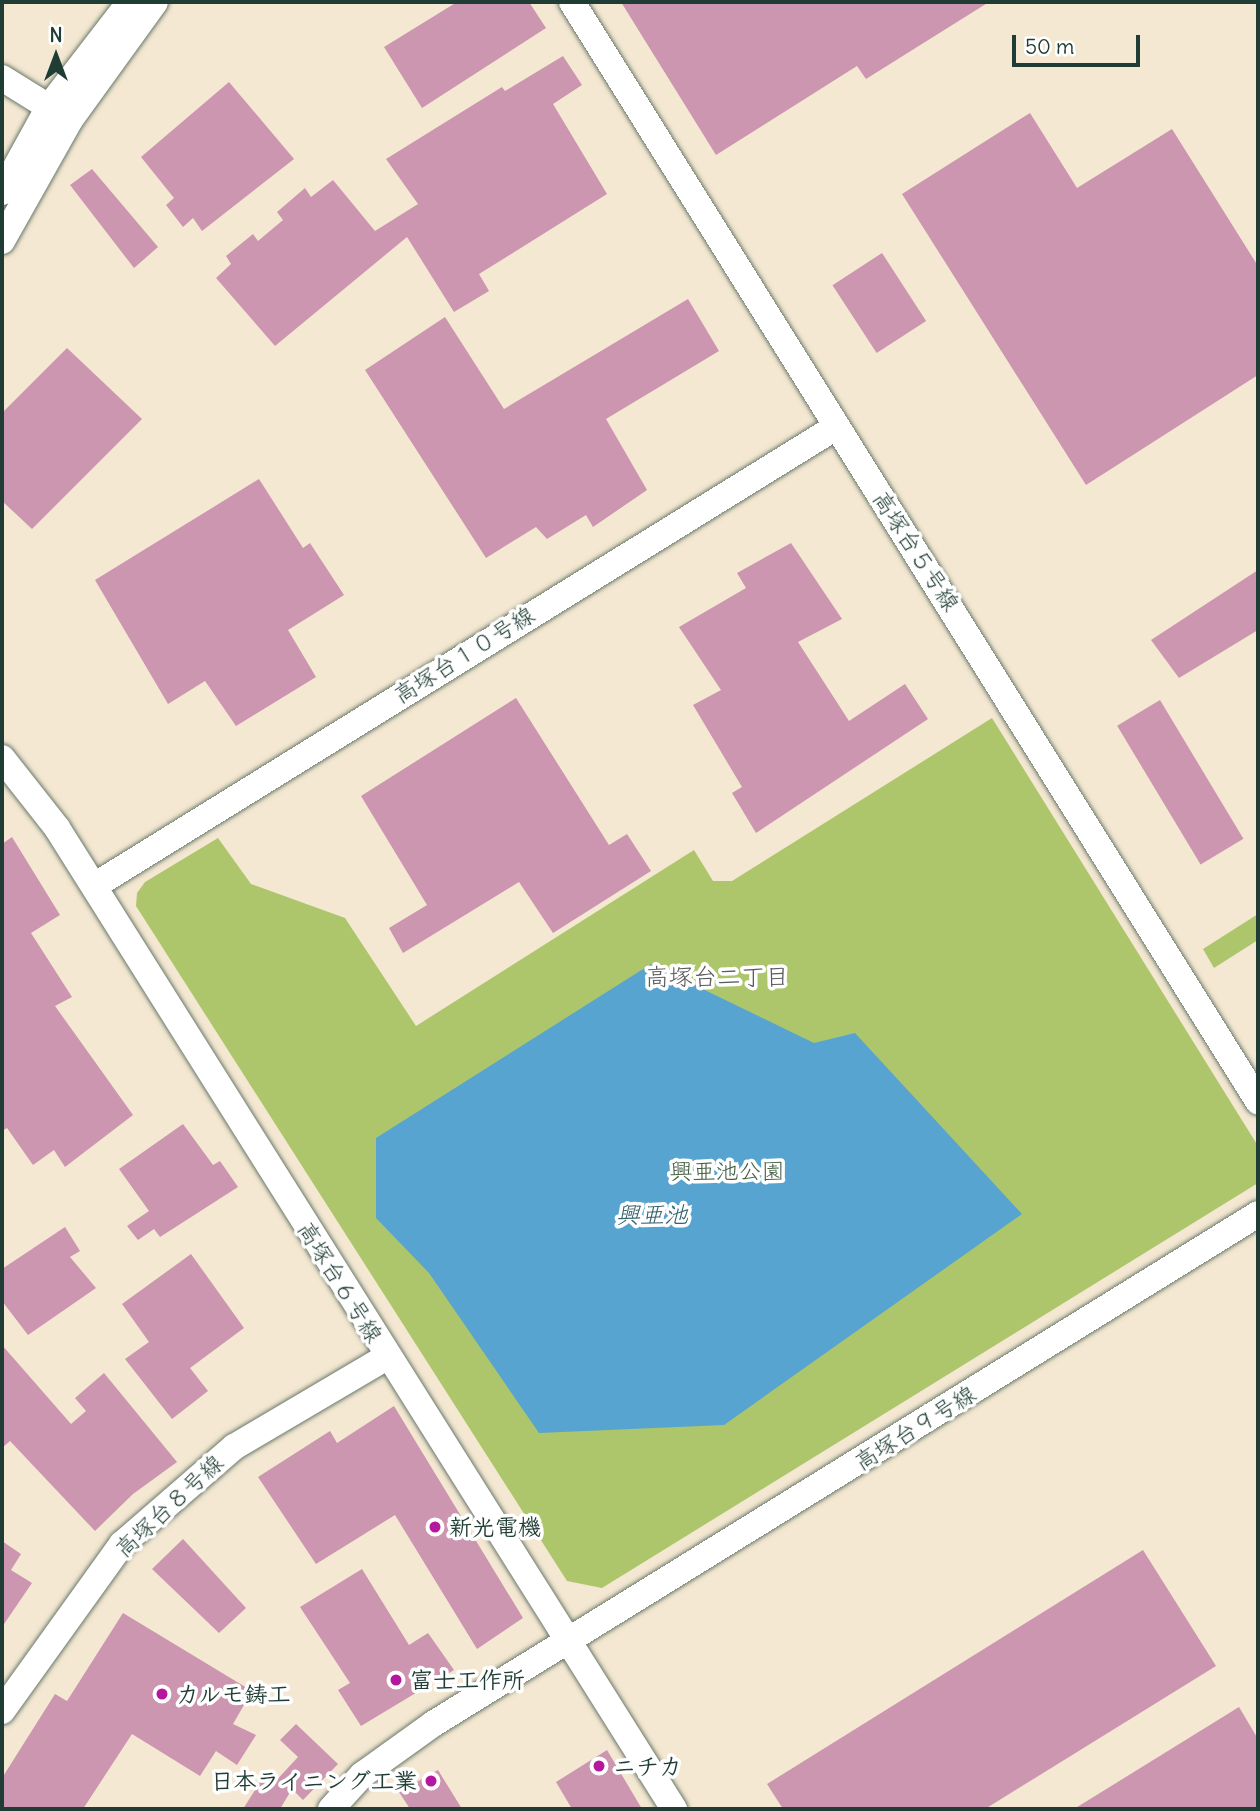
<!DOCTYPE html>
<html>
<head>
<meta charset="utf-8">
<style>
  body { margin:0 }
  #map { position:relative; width:1260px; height:1811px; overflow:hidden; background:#f4e8d2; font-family:Delius,"Klee One",sans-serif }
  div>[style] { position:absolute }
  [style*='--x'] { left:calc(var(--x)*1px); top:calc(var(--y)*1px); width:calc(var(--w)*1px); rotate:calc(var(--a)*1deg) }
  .green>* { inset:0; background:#adc66c }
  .water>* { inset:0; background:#57a4d0 }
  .building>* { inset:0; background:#cc96b0; transform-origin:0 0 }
  .roads { filter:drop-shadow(0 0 2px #6a796b) drop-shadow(0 0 2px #6a796b) }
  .minor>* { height:26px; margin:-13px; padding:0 13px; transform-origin:13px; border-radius:13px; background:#fff }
  .dots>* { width:19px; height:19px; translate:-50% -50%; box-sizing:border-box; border:4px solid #fff; border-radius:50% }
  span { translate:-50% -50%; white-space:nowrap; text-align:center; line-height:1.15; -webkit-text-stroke:7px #fff; paint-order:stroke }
  .street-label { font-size:23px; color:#1f3d34 }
  .park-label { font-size:23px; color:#425f42 }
  .poi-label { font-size:23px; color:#1f3d34; font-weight:700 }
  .left { translate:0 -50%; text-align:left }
  .right { translate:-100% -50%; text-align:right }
  .neighbourhood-label { font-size:24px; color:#5c5c5f }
  .water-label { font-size:24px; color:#33616b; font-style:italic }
  .frame { position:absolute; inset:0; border:4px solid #1f3d34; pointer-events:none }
  .north { position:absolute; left:21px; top:21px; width:70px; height:70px; -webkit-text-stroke:5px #fff; paint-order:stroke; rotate:0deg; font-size:19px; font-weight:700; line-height:28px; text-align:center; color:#1f3d34 }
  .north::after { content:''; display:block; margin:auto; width:24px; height:32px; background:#1f3d34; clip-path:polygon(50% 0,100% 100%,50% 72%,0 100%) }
  .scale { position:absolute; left:1012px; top:35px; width:128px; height:32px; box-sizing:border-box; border:4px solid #1f3d34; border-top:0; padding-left:9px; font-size:21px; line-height:24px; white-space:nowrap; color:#1f3d34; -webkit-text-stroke:5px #fff; paint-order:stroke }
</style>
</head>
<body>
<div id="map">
  <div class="green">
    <div style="clip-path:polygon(992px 718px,1258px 1146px,1258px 1183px,602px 1588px,567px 1581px,136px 906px,137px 893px,145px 882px,218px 838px,251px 884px,345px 918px,416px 1026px,694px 850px,713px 881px,732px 881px)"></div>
    <div style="clip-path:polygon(1258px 914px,1258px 940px,1214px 968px,1203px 949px)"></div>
  </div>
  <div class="water">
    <div style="clip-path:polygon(651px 964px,814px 1043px,855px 1033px,1022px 1214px,724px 1425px,539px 1433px,429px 1273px,376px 1218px,376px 1138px)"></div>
  </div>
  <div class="building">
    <div style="clip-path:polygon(457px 2px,529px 2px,546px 28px,422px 108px,384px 47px)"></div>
    <div style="clip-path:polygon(621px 2px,989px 2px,866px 79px,857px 66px,716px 155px)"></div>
    <div style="clip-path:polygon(563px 56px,582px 85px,553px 104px,607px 194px,479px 274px,489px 291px,454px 312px,407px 237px,275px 346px,216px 278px,231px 264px,226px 256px,253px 234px,258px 241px,283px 220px,277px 212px,305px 188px,311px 197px,333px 180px,375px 231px,418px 204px,386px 159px,502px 87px,505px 91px)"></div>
    <div style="clip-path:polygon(229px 82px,294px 159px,202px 231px,193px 218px,183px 227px,166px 205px,174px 198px,141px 157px)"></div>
    <div style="clip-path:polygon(1030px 113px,1077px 188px,1172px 129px,1258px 266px,1258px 375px,1086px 485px,902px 194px)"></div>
    <div style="clip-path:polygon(92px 169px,158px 247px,134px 268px,70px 185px)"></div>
    <div style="left:882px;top:253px;width:81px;height:59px;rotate:57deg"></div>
    <div style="clip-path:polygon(688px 299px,719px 351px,606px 419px,647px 490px,593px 527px,586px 515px,547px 539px,536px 527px,486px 558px,365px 370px,445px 317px,504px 409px)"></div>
    <div style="clip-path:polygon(67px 348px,142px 419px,32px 529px,2px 501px,2px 413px)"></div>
    <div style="clip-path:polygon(259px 479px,303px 548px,310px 543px,344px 595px,288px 630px,316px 677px,236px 726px,205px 681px,168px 704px,95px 580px)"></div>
    <div style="clip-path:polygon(791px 543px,842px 619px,798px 642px,849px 721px,905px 684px,928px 719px,756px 833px,732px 793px,742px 787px,693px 705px,721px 690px,679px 627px,746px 588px,737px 573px)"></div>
    <div style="clip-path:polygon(1258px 570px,1258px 630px,1179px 678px,1151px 640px)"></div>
    <div style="clip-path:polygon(516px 698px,609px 845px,627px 834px,651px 871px,553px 933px,519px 882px,403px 953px,389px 928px,427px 905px,361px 796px)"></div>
    <div style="left:1160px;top:700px;width:162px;height:50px;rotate:59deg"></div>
    <div style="clip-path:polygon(12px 837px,60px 915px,31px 933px,72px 997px,55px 1006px,133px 1115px,65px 1167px,54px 1150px,33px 1165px,7px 1128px,2px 1131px,2px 844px)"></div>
    <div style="clip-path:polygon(183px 1124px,213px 1165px,220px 1161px,238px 1187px,160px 1237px,154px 1229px,138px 1240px,127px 1226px,149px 1211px,119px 1169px)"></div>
    <div style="clip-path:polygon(65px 1227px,80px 1251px,70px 1257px,96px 1288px,28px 1335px,2px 1301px,2px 1269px)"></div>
    <div style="clip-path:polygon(191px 1254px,244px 1328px,190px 1368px,208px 1391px,172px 1419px,125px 1359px,149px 1342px,122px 1304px)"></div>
    <div style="clip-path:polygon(2px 1345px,71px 1424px,86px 1411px,75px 1398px,104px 1373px,177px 1462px,133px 1494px,95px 1531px,10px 1441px,2px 1448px)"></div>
    <div style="clip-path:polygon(394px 1406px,523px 1618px,477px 1649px,395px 1515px,316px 1564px,258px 1477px,330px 1431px,337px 1443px)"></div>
    <div style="clip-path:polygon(183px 1539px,246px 1608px,219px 1633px,152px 1569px)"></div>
    <div style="clip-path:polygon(2px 1541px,21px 1554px,11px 1570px,32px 1583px,2px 1627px)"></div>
    <div style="clip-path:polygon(1143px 1550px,1216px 1666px,985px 1809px,783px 1809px,767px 1784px)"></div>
    <div style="clip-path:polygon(362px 1569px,409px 1645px,428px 1633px,454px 1670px,361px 1726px,338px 1690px,350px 1683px,300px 1607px)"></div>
    <div style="clip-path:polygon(123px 1613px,252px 1691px,233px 1724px,256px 1735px,237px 1765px,216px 1751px,200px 1776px,132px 1734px,83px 1809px,2px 1809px,2px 1778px,55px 1694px,67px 1701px)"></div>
    <div style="clip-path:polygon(1239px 1707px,1258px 1739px,1258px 1809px,1074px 1809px)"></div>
    <div style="clip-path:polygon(296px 1724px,338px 1764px,303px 1800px,292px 1789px,280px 1809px,243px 1809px,262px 1779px,272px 1785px,298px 1757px,280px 1740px)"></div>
    <div style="clip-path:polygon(607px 1750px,642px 1809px,572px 1809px,556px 1782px)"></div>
    <div style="clip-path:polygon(438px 1770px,462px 1809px,410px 1809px,399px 1792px)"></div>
  </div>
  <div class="roads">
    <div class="minor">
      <div style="--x:572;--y:2;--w:1296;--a:58.03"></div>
      <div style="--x:2;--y:78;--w:72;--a:31.9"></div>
      <div style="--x:2;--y:192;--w:97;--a:-61.1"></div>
      <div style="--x:49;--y:107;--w:133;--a:-52.4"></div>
      <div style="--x:2;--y:241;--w:139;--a:-60.7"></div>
      <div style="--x:70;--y:120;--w:145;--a:-54.2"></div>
      <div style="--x:2;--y:758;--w:89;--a:51.8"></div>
      <div style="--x:57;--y:828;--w:1159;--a:57.83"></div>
      <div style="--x:94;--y:886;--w:872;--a:-31.74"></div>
      <div style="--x:2;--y:1711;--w:206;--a:-54.3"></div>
      <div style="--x:122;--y:1544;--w:148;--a:-40.9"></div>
      <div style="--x:234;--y:1447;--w:178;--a:-30.5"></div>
      <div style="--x:331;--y:1809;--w:46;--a:-47.6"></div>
      <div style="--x:362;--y:1775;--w:87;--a:-35.7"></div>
      <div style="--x:433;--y:1724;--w:970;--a:-31.72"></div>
    </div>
  </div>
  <div class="dots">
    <div style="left:435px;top:1527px;background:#b5179e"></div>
    <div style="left:396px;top:1680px;background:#b5179e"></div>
    <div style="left:162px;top:1694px;background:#b5179e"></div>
    <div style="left:599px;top:1766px;background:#b5179e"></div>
    <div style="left:431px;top:1781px;background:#b5179e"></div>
  </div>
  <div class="street-label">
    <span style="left:916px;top:551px;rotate:57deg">高塚台５号線</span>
    <span style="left:464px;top:655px;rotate:-32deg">高塚台１０号線</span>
    <span style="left:340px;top:1282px;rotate:58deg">高塚台６号線</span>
    <span style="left:915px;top:1428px;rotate:-32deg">高塚台９号線</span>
    <span style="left:169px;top:1506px;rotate:-43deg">高塚台８号線</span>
  </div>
  <div class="park-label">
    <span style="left:727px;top:1171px">興亜池公園</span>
  </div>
  <div class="poi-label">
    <span class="left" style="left:449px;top:1527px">新光電機</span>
    <span class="left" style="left:410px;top:1680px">富士工作所</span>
    <span class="left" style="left:176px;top:1694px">カルモ鋳工</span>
    <span class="left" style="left:613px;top:1766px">ニチカ</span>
    <span class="right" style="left:417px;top:1781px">日本ライニング工業</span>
  </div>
  <div class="neighbourhood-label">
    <span style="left:717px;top:977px">高塚台二丁目</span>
  </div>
  <div class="water-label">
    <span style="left:652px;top:1215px">興亜池</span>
  </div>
  <div class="frame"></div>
  <div class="north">N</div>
  <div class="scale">50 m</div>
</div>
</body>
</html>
